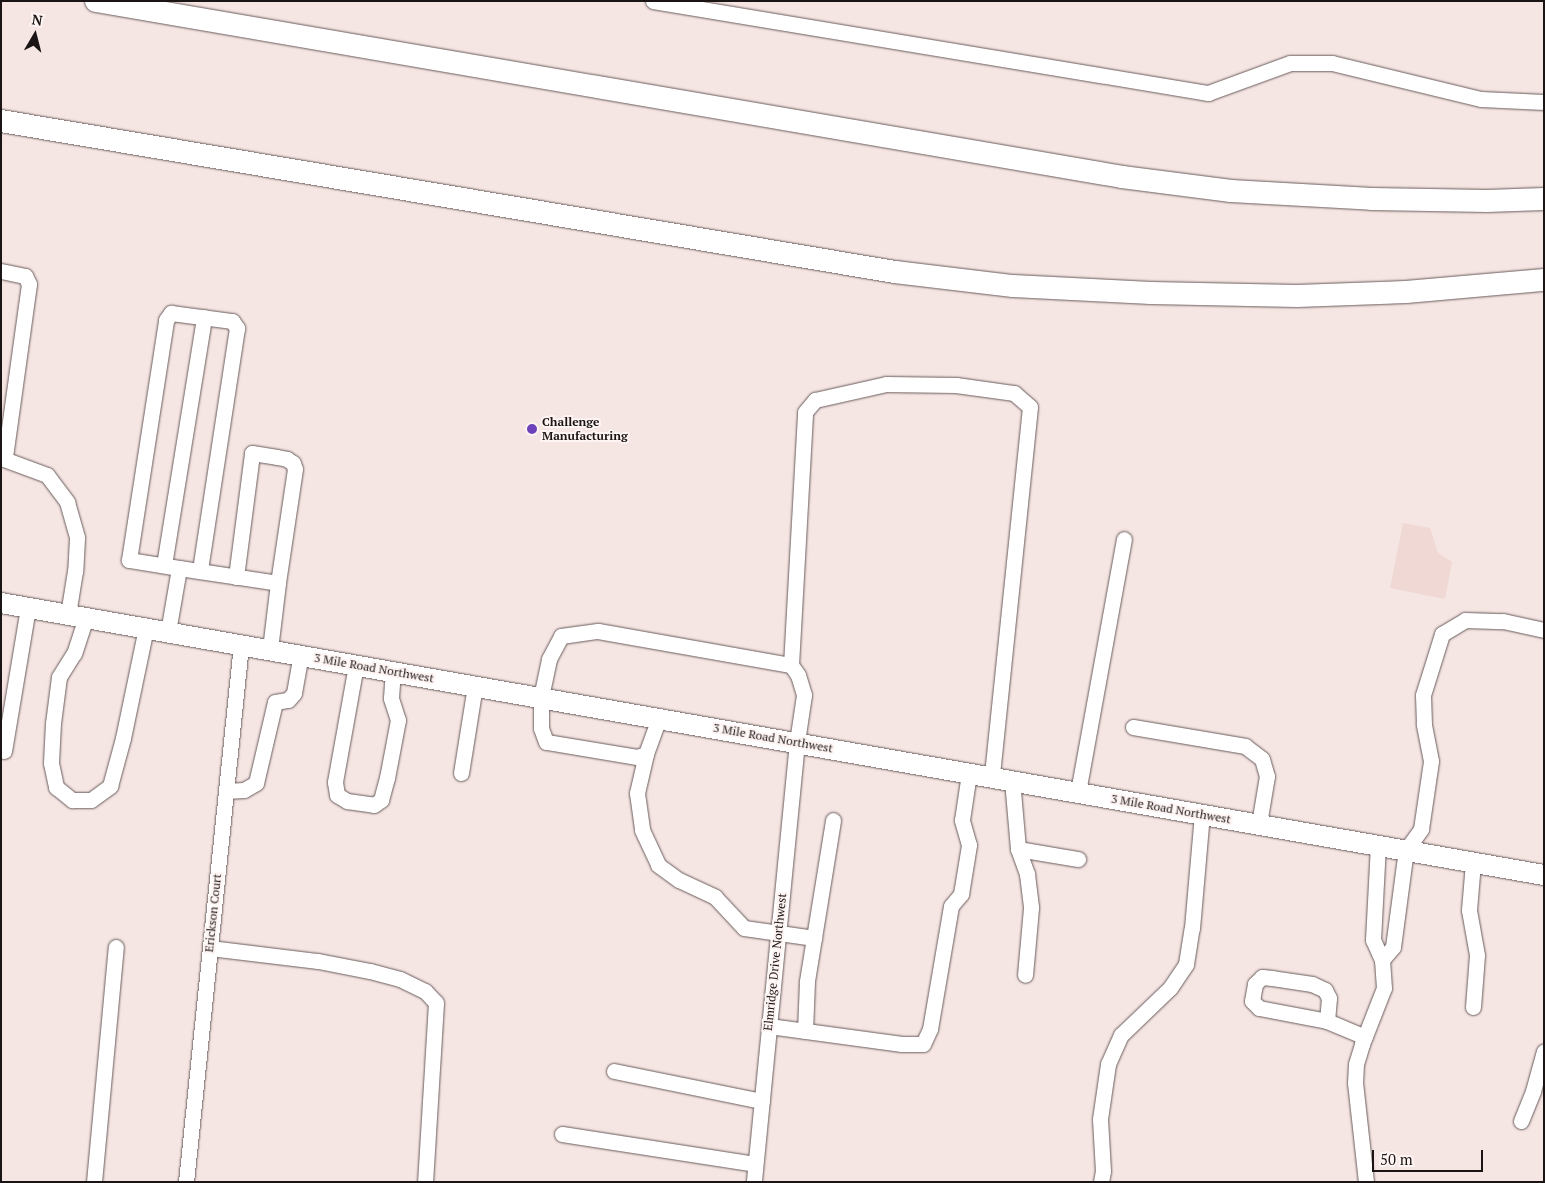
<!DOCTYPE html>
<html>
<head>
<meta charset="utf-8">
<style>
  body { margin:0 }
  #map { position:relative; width:1545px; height:1183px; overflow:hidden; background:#f5e5e3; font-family:"PT Serif",serif }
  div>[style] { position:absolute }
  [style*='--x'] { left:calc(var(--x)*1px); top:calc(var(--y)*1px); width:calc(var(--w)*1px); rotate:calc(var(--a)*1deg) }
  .built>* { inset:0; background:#f0d8d5 }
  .roads { filter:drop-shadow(0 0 1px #695c5b) drop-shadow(0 0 1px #695c5b) }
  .minor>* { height:15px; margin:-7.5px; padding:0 7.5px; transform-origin:7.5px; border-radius:7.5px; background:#fff }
  .major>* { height:20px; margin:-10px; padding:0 10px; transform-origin:10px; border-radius:10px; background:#fff }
  .highway>* { height:22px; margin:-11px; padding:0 11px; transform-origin:11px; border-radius:11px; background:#fff }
  .dots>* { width:14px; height:14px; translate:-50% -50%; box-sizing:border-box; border:2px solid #fef4f3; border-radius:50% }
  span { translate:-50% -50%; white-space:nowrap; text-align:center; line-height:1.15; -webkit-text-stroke:4px #fef4f3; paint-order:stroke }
  .poi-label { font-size:12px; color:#1a1514; font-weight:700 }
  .left { translate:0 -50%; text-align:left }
  .street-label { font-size:12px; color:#1a1514 }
  .frame { position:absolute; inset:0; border:2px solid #1a1514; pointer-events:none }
  .north { position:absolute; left:10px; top:10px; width:50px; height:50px; -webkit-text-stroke:4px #fef4f3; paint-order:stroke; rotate:8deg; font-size:14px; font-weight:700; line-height:20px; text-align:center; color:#1a1514 }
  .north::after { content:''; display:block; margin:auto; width:18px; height:22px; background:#1a1514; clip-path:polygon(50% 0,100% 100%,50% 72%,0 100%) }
  .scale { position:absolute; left:1372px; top:1150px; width:111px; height:22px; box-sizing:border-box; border:2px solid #1a1514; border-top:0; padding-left:6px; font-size:15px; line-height:18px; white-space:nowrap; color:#1a1514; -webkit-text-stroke:4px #fef4f3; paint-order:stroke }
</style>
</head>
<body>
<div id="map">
  <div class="built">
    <div style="clip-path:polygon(1403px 523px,1430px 528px,1438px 553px,1452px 562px,1445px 599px,1390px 588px)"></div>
  </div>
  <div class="roads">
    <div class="minor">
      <div style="--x:653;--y:1;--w:563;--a:9.41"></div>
      <div style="--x:1208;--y:93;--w:87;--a:-20.1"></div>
      <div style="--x:1290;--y:63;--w:42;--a:0"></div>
      <div style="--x:1332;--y:63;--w:153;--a:13.6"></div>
      <div style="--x:1481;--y:99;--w:63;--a:2.7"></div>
      <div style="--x:1;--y:271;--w:25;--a:12"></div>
      <div style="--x:25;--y:276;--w:9;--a:63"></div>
      <div style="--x:29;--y:284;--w:176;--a:97.9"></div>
      <div style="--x:1;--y:458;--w:49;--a:20.3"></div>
      <div style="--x:47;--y:475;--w:34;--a:53"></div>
      <div style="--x:67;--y:502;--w:37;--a:74"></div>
      <div style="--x:77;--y:538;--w:33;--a:93"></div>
      <div style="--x:75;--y:571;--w:44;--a:99.2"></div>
      <div style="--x:164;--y:565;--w:251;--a:-80.8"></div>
      <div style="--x:179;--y:568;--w:51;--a:-170.9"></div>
      <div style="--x:129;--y:560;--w:243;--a:-81.2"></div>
      <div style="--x:166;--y:320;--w:9;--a:-54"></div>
      <div style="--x:171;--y:313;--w:62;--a:7.5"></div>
      <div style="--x:232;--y:321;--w:9;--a:54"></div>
      <div style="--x:237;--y:328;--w:246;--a:98.7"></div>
      <div style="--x:236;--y:577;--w:125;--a:-82.6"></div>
      <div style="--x:252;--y:453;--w:25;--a:9"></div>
      <div style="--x:277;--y:457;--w:10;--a:11"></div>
      <div style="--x:287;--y:459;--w:7;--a:34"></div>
      <div style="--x:293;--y:463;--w:6;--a:72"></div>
      <div style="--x:295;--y:469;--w:115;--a:98.5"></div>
      <div style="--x:86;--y:617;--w:38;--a:108"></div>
      <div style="--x:74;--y:653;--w:28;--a:122"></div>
      <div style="--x:59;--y:677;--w:46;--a:97.4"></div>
      <div style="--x:53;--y:723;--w:40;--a:92.9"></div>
      <div style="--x:51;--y:763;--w:25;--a:78"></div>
      <div style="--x:56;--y:787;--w:21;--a:39"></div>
      <div style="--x:72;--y:800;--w:19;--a:0"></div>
      <div style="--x:91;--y:800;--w:24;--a:-36"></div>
      <div style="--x:110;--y:786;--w:50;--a:-74.8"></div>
      <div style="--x:123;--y:738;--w:112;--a:-78.2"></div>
      <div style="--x:168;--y:632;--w:65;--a:-80.2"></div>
      <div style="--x:179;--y:568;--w:100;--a:8.6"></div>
      <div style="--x:278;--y:583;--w:66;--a:96.9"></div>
      <div style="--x:356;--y:665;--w:119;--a:100.2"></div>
      <div style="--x:335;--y:782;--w:13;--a:81"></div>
      <div style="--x:337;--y:795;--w:12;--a:31"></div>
      <div style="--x:347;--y:801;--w:27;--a:8"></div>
      <div style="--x:374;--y:805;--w:9;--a:-36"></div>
      <div style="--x:381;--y:800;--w:23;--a:-75"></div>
      <div style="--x:387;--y:778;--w:59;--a:-79.3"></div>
      <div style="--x:398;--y:720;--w:23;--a:-108"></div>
      <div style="--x:391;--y:698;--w:27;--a:-86"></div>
      <div style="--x:791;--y:665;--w:253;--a:-86.8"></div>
      <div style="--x:805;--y:412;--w:16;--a:-50"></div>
      <div style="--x:815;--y:400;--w:73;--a:-12.7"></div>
      <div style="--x:886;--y:384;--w:70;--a:0.8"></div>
      <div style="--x:956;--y:385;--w:59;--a:7.9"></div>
      <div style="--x:1014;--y:393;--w:21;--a:41"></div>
      <div style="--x:1030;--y:407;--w:372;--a:95.9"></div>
      <div style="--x:659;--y:718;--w:38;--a:110"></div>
      <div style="--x:646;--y:754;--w:9;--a:162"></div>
      <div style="--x:637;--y:757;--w:92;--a:-170.6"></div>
      <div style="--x:546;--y:742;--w:15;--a:-110"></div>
      <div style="--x:541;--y:728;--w:31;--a:-90"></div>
      <div style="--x:541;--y:697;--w:39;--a:-78"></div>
      <div style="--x:549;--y:659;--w:26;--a:-62"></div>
      <div style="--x:561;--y:636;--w:37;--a:-8"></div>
      <div style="--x:598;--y:631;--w:196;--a:10"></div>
      <div style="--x:791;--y:665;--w:12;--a:55"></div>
      <div style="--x:798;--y:675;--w:21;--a:73"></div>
      <div style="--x:804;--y:695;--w:48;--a:98.5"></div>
      <div style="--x:797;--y:742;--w:442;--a:95.6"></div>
      <div style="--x:1133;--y:727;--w:114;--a:9.6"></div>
      <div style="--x:1245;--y:746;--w:21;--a:37"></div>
      <div style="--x:1262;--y:759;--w:18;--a:74"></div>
      <div style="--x:1267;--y:776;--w:49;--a:99.5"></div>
      <div style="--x:4;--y:751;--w:146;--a:-80.5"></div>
      <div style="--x:646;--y:754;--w:40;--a:103"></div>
      <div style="--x:637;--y:793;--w:37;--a:82"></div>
      <div style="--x:642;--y:830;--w:38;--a:65"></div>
      <div style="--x:658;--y:865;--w:26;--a:36"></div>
      <div style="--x:679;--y:880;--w:40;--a:25"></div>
      <div style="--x:715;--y:897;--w:42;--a:46.9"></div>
      <div style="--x:744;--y:928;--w:71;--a:8.1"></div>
      <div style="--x:461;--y:773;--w:88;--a:-80.9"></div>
      <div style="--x:1012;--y:780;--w:69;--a:85"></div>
      <div style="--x:1018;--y:849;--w:27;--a:70"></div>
      <div style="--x:1027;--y:874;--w:34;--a:83"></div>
      <div style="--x:1031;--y:908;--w:67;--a:95.1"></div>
      <div style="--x:226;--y:791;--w:18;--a:-3"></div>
      <div style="--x:244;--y:790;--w:14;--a:-30"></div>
      <div style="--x:256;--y:783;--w:83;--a:-76.8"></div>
      <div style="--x:275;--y:702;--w:13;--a:-9"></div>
      <div style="--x:288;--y:700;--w:9;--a:-49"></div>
      <div style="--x:294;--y:693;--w:39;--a:-80"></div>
      <div style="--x:1078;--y:792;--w:257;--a:-79.7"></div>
      <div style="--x:1018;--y:849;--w:61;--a:9.5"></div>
      <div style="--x:210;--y:948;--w:109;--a:6.9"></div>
      <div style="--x:318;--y:961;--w:53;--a:10.9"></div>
      <div style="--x:370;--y:971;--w:31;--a:15"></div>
      <div style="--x:400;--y:979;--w:28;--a:26"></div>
      <div style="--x:425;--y:991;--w:16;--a:47"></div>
      <div style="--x:436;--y:1003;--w:179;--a:93.5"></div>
      <div style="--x:1382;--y:960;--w:17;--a:-50"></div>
      <div style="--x:1393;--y:947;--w:98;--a:-82.4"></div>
      <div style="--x:1406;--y:850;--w:26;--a:-54"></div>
      <div style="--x:1421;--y:829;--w:69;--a:-81.6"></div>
      <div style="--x:1431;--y:761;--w:38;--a:-101"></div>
      <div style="--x:1424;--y:724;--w:29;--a:-92"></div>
      <div style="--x:1423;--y:695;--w:64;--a:-72.7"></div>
      <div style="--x:1442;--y:634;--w:27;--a:-31"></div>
      <div style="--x:1465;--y:620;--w:38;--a:2"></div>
      <div style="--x:1503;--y:621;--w:42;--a:12.4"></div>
      <div style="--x:1473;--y:1007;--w:52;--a:-85.6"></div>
      <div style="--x:1477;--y:955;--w:46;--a:-100.1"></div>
      <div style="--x:1469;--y:910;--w:48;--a:-85.2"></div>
      <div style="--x:1327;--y:1021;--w:23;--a:-85"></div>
      <div style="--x:1329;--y:998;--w:9;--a:-117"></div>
      <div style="--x:1325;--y:990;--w:14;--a:-155"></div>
      <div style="--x:1312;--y:984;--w:40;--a:-171.5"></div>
      <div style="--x:1272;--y:978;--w:10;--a:-174"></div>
      <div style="--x:1262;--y:977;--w:10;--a:135"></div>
      <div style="--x:1255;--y:984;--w:17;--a:100"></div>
      <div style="--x:1252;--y:1001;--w:10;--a:45"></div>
      <div style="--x:1259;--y:1008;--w:69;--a:10.8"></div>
      <div style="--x:1327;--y:1021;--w:41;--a:22.8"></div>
      <div style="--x:769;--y:1026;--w:134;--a:7.7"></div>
      <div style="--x:902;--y:1044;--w:21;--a:0"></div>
      <div style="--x:923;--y:1044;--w:17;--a:-65"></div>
      <div style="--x:930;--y:1029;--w:125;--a:-80.3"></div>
      <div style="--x:951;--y:906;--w:16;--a:-50"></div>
      <div style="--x:961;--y:894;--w:50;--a:-80.7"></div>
      <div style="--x:969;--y:845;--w:26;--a:-106"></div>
      <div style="--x:962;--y:820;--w:48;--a:-81.5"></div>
      <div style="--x:805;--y:1031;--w:50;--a:-87.7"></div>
      <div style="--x:807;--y:981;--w:163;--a:-80.8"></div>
      <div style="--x:614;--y:1071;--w:151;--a:11.5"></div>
      <div style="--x:1521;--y:1121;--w:32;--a:-68"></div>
      <div style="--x:1533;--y:1091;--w:41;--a:-74.6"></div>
      <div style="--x:562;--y:1134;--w:195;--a:8.8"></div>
      <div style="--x:94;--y:1182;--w:236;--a:-84.7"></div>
      <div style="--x:186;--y:1182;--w:541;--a:-84.16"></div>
      <div style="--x:1101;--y:1182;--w:11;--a:-80"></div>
      <div style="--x:1103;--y:1171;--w:52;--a:-93.3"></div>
      <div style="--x:1100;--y:1119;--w:56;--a:-81.7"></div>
      <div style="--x:1108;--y:1064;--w:32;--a:-66"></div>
      <div style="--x:1121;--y:1035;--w:68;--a:-43.8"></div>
      <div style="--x:1170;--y:988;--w:29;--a:-56"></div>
      <div style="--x:1186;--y:964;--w:36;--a:-81"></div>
      <div style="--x:1192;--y:928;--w:114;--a:-85"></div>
      <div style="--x:1366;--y:1182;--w:100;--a:-96.3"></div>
      <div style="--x:1355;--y:1083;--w:19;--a:-87"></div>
      <div style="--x:1356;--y:1064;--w:21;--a:-73"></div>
      <div style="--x:1362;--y:1044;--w:60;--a:-68.6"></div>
      <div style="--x:1384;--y:988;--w:28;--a:-94"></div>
      <div style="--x:1382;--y:960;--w:22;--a:-114"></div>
      <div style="--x:1373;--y:940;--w:95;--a:-87"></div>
    </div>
    <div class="major">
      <div style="--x:1;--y:603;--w:1567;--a:10"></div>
    </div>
    <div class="highway">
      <div style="--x:96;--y:1;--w:1041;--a:9.73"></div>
      <div style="--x:1122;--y:177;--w:110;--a:7.3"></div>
      <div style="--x:1231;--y:191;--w:141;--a:3.2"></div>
      <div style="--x:1372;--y:199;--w:115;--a:1"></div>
      <div style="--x:1487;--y:201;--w:57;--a:-2"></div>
      <div style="--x:1;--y:121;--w:907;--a:9.59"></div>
      <div style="--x:895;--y:272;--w:119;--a:6.8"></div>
      <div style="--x:1013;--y:286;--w:138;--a:2.9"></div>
      <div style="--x:1151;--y:293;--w:146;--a:1.2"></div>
      <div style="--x:1297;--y:296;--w:109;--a:-2.1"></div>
      <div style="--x:1406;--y:292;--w:139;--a:-5"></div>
    </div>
  </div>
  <div class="dots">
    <div style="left:532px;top:429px;background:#6c41b9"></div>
  </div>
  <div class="poi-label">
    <span class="left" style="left:542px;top:429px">Challenge<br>Manufacturing</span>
  </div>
  <div class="street-label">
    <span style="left:374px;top:668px;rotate:10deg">3 Mile Road Northwest</span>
    <span style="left:773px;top:738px;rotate:10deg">3 Mile Road Northwest</span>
    <span style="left:1171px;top:809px;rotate:10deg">3 Mile Road Northwest</span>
    <span style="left:213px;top:913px;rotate:-84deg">Erickson Court</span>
    <span style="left:775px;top:962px;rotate:-84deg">Elmridge Drive Northwest</span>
  </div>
  <div class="frame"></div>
  <div class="north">N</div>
  <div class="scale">50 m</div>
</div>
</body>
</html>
